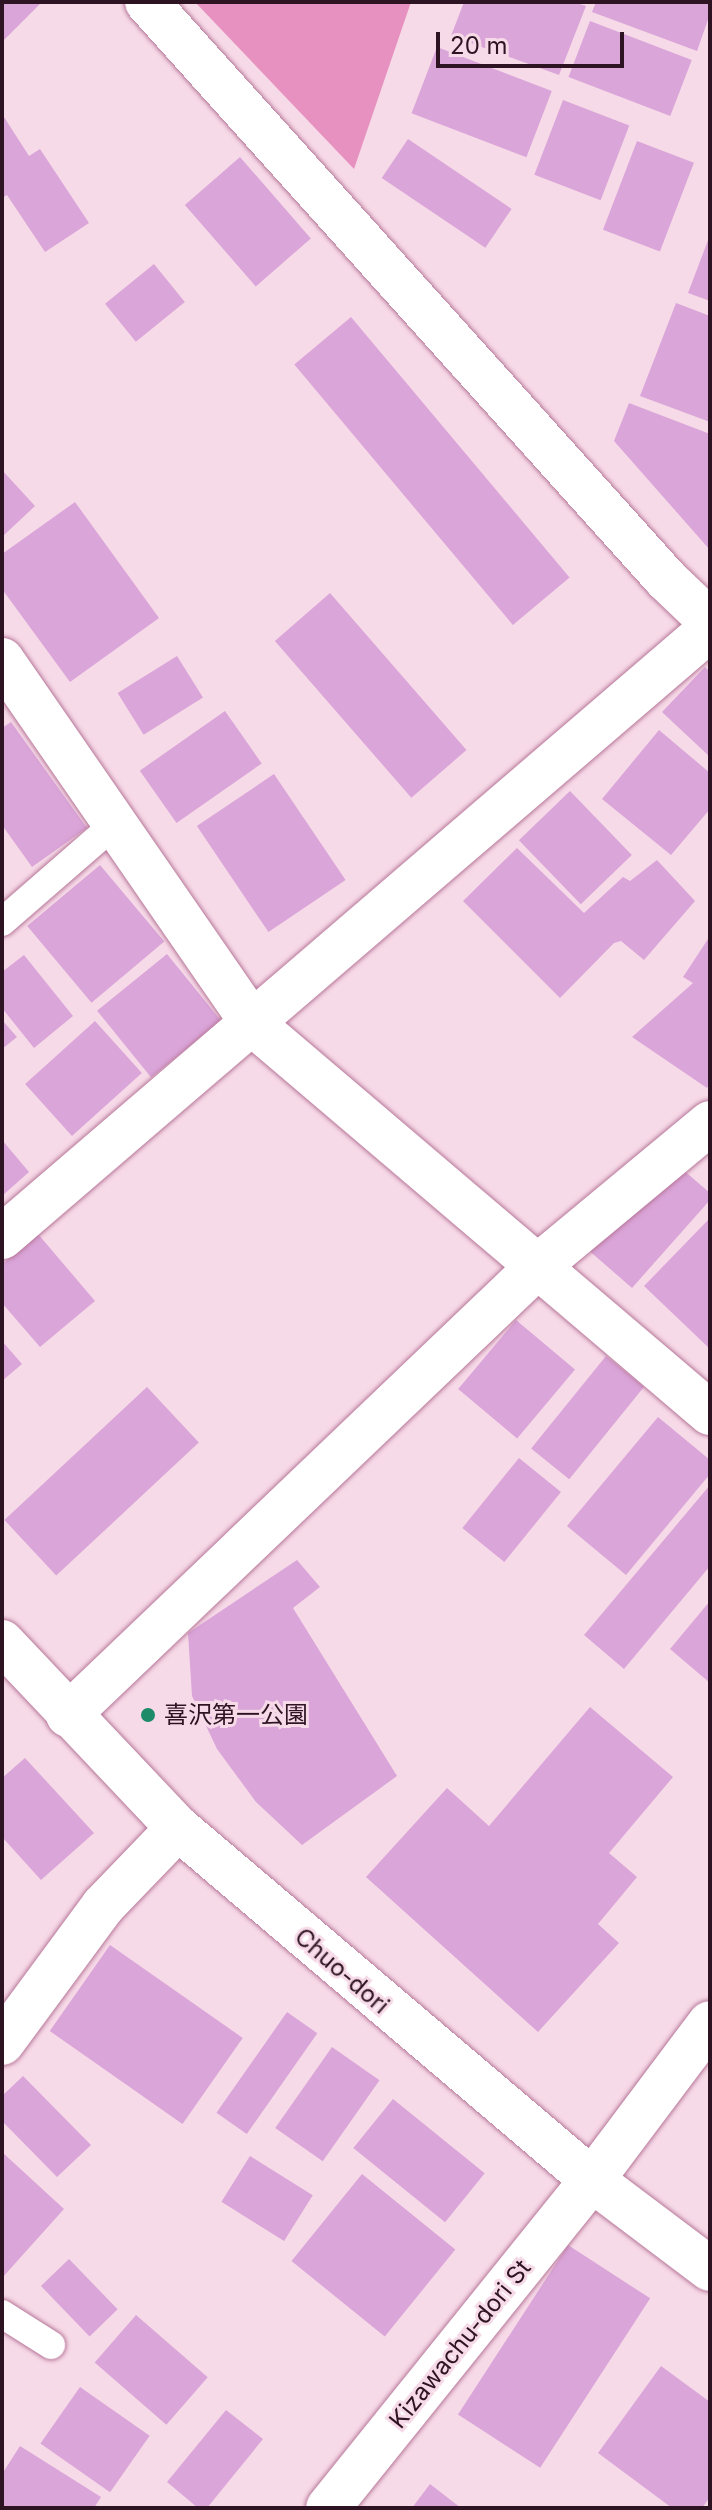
<!DOCTYPE html>
<html>
<head>
<meta charset="utf-8">
<style>
  body { margin:0 }
  #map { position:relative; width:712px; height:2510px; overflow:hidden; background:#f7dae8; font-family:Inter,"Noto Sans JP",sans-serif }
  div>[style] { position:absolute }
  [style*='--x'] { left:calc(var(--x)*1px); top:calc(var(--y)*1px); width:calc(var(--w)*1px); rotate:calc(var(--a)*1deg) }
  .green>* { inset:0; background:#e691bf }
  .building>* { inset:0; background:#daa5d9; transform-origin:0 0 }
  .roads { filter:drop-shadow(0 0 2px #b77799) drop-shadow(0 0 2px #b77799) }
  .service>* { height:28px; margin:-14px; padding:0 14px; transform-origin:14px; border-radius:14px; background:#fff }
  .minor>* { height:44px; margin:-22px; padding:0 22px; transform-origin:22px; border-radius:22px; background:#fff }
  .tertiary>* { height:44px; margin:-22px; padding:0 22px; transform-origin:22px; border-radius:22px; background:#fff }
  .dots>* { width:22px; height:22px; translate:-50% -50%; box-sizing:border-box; border:4px solid #f7dae8; border-radius:50% }
  span { translate:-50% -50%; white-space:nowrap; text-align:center; line-height:1.15; -webkit-text-stroke:6px #f7dae8; paint-order:stroke }
  .poi-label { font-size:24px; color:#2e1422 }
  .left { translate:0 -50%; text-align:left }
  .street-label { font-size:24px; color:#2e1422 }
  .frame { position:absolute; inset:0; border:4px solid #2e1422; pointer-events:none }
  .scale { position:absolute; left:436px; top:32px; width:188px; height:36px; box-sizing:border-box; border:4px solid #2e1422; border-top:0; padding-left:10px; font-size:24px; line-height:28px; white-space:nowrap; color:#2e1422; -webkit-text-stroke:6px #f7dae8; paint-order:stroke }
</style>
</head>
<body>
<div id="map">
  <div class="green">
    <div style="clip-path:polygon(195px 2px,411px 2px,354px 169px)"></div>
  </div>
  <div class="building">
    <div style="clip-path:polygon(2px 2px,42px 2px,2px 42px)"></div>
    <div style="clip-path:polygon(464px 2px,573px 2px,586px 6px,559px 75px,451px 36px)"></div>
    <div style="clip-path:polygon(596px 2px,710px 2px,710px 14px,697px 51px,592px 12px)"></div>
    <div style="left:590px;top:21px;width:109px;height:60px;rotate:21deg"></div>
    <div style="left:437px;top:47px;width:123px;height:71px;rotate:21deg"></div>
    <div style="left:563px;top:100px;width:71px;height:80px;rotate:21deg"></div>
    <div style="clip-path:polygon(4px 117px,29px 156px,40px 149px,89px 223px,45px 252px,7px 195px,2px 198px)"></div>
    <div style="left:408px;top:139px;width:125px;height:47px;rotate:34deg"></div>
    <div style="left:637px;top:141px;width:61px;height:95px;rotate:21deg"></div>
    <div style="left:240px;top:157px;width:108px;height:73px;rotate:49deg"></div>
    <div style="clip-path:polygon(710px 235px,710px 301px,688px 293px)"></div>
    <div style="left:154px;top:264px;width:49px;height:63px;rotate:51deg"></div>
    <div style="clip-path:polygon(676px 303px,710px 316px,710px 422px,640px 396px)"></div>
    <div style="left:351px;top:317px;width:340px;height:74px;rotate:50deg"></div>
    <div style="clip-path:polygon(629px 403px,710px 434px,710px 550px,614px 441px)"></div>
    <div style="clip-path:polygon(2px 470px,35px 506px,2px 537px)"></div>
    <div style="clip-path:polygon(75px 502px,159px 618px,70px 682px,2px 589px,2px 554px)"></div>
    <div style="left:330px;top:593px;width:208px;height:73px;rotate:49deg"></div>
    <div style="left:177px;top:656px;width:49px;height:70px;rotate:58deg"></div>
    <div style="clip-path:polygon(705px 667px,710px 672px,710px 757px,662px 712px)"></div>
    <div style="left:225px;top:711px;width:64px;height:104px;rotate:55deg"></div>
    <div style="clip-path:polygon(11px 722px,87px 828px,32px 867px,2px 825px,2px 728px)"></div>
    <div style="clip-path:polygon(659px 730px,710px 773px,710px 809px,671px 855px,602px 799px)"></div>
    <div style="left:274px;top:774px;width:128px;height:93px;rotate:56deg"></div>
    <div style="left:570px;top:791px;width:89px;height:71px;rotate:46deg"></div>
    <div style="clip-path:polygon(517px 848px,584px 913px,623px 877px,630px 881px,657px 860px,695px 901px,644px 960px,621px 941px,614px 943px,560px 998px,463px 901px)"></div>
    <div style="left:100px;top:865px;width:100px;height:95px;rotate:50deg"></div>
    <div style="clip-path:polygon(710px 936px,710px 1082px,707px 1088px,632px 1037px,693px 983px,683px 977px)"></div>
    <div style="left:167px;top:954px;width:86px;height:90px;rotate:51deg"></div>
    <div style="clip-path:polygon(24px 955px,73px 1016px,34px 1048px,2px 1008px,2px 972px)"></div>
    <div style="clip-path:polygon(2px 1020px,17px 1037px,2px 1049px)"></div>
    <div style="left:95px;top:1021px;width:70px;height:94px;rotate:48deg"></div>
    <div style="clip-path:polygon(2px 1140px,29px 1172px,2px 1196px)"></div>
    <div style="clip-path:polygon(674px 1162px,710px 1193px,710px 1200px,632px 1288px,586px 1248px)"></div>
    <div style="clip-path:polygon(710px 1218px,710px 1349px,644px 1286px)"></div>
    <div style="clip-path:polygon(38px 1234px,95px 1301px,40px 1347px,2px 1303px,2px 1264px)"></div>
    <div style="left:516px;top:1320px;width:77px;height:90px;rotate:40deg"></div>
    <div style="clip-path:polygon(2px 1341px,22px 1364px,2px 1381px)"></div>
    <div style="left:606px;top:1356px;width:49px;height:119px;rotate:39deg"></div>
    <div style="left:147px;top:1387px;width:76px;height:195px;rotate:47deg"></div>
    <div style="clip-path:polygon(658px 1417px,710px 1460px,710px 1474px,626px 1575px,567px 1526px)"></div>
    <div style="left:519px;top:1458px;width:54px;height:90px;rotate:39deg"></div>
    <div style="clip-path:polygon(710px 1485px,710px 1566px,624px 1669px,584px 1635px)"></div>
    <div style="clip-path:polygon(297px 1560px,320px 1587px,293px 1608px,397px 1776px,302px 1845px,256px 1802px,217px 1749px,192px 1696px,188px 1633px)"></div>
    <div style="clip-path:polygon(710px 1601px,710px 1683px,670px 1649px)"></div>
    <div style="clip-path:polygon(590px 1707px,673px 1777px,609px 1853px,637px 1877px,598px 1924px,619px 1943px,538px 2032px,366px 1877px,447px 1788px,489px 1826px)"></div>
    <div style="clip-path:polygon(25px 1758px,94px 1833px,41px 1880px,2px 1837px,2px 1778px)"></div>
    <div style="left:110px;top:1945px;width:162px;height:105px;rotate:35deg"></div>
    <div style="left:287px;top:2012px;width:37px;height:123px;rotate:35deg"></div>
    <div style="left:332px;top:2047px;width:58px;height:99px;rotate:35deg"></div>
    <div style="clip-path:polygon(23px 2076px,91px 2145px,57px 2177px,2px 2121px,2px 2096px)"></div>
    <div style="left:393px;top:2099px;width:118px;height:63px;rotate:39deg"></div>
    <div style="clip-path:polygon(2px 2152px,64px 2209px,2px 2278px)"></div>
    <div style="left:250px;top:2156px;width:74px;height:54px;rotate:32deg"></div>
    <div style="left:362px;top:2174px;width:120px;height:112px;rotate:39deg"></div>
    <div style="left:568px;top:2245px;width:98px;height:202px;rotate:33deg"></div>
    <div style="left:69px;top:2259px;width:70px;height:39px;rotate:46deg"></div>
    <div style="left:136px;top:2315px;width:95px;height:63px;rotate:41deg"></div>
    <div style="clip-path:polygon(661px 2366px,710px 2402px,710px 2497px,702px 2508px,672px 2508px,598px 2453px)"></div>
    <div style="left:80px;top:2387px;width:85px;height:69px;rotate:35deg"></div>
    <div style="clip-path:polygon(226px 2410px,263px 2439px,207px 2508px,198px 2508px,167px 2482px)"></div>
    <div style="clip-path:polygon(20px 2446px,101px 2497px,94px 2508px,2px 2508px,2px 2474px)"></div>
    <div style="clip-path:polygon(430px 2484px,461px 2508px,412px 2508px)"></div>
  </div>
  <div class="roads">
    <div class="service">
      <div style="--x:2;--y:922;--w:151;--a:-41"></div>
      <div style="--x:2;--y:2314;--w:58;--a:32.3"></div>
    </div>
    <div class="minor">
      <div style="--x:147;--y:2;--w:776;--a:48.03"></div>
      <div style="--x:666;--y:579;--w:61;--a:43.7"></div>
      <div style="--x:2;--y:660;--w:444;--a:55.4"></div>
      <div style="--x:254;--y:1025;--w:599;--a:40.39"></div>
      <div style="--x:2;--y:1237;--w:933;--a:-40.65"></div>
      <div style="--x:68;--y:1715;--w:650;--a:-43.69"></div>
      <div style="--x:538;--y:1266;--w:224;--a:-39.7"></div>
      <div style="--x:2;--y:2043;--w:170;--a:-53.6"></div>
      <div style="--x:103;--y:1906;--w:108;--a:-46.1"></div>
    </div>
    <div class="tertiary">
      <div style="--x:2;--y:1642;--w:256;--a:46.6"></div>
      <div style="--x:178;--y:1828;--w:543;--a:40.37"></div>
      <div style="--x:592;--y:2180;--w:148;--a:37"></div>
      <div style="--x:328;--y:2508;--w:421;--a:-51.2"></div>
      <div style="--x:592;--y:2180;--w:196;--a:-53.1"></div>
    </div>
  </div>
  <div class="dots">
    <div style="left:148px;top:1715px;background:#1d8a68"></div>
  </div>
  <div class="poi-label">
    <span class="left" style="left:164px;top:1715px">喜沢第一公園</span>
  </div>
  <div class="street-label">
    <span style="left:342px;top:1971px;rotate:41deg">Chuo-dori</span>
    <span style="left:460px;top:2344px;rotate:-51deg">Kizawachu-dori St</span>
  </div>
  <div class="frame"></div>
  <div class="scale">20 m</div>
</div>
</body>
</html>
